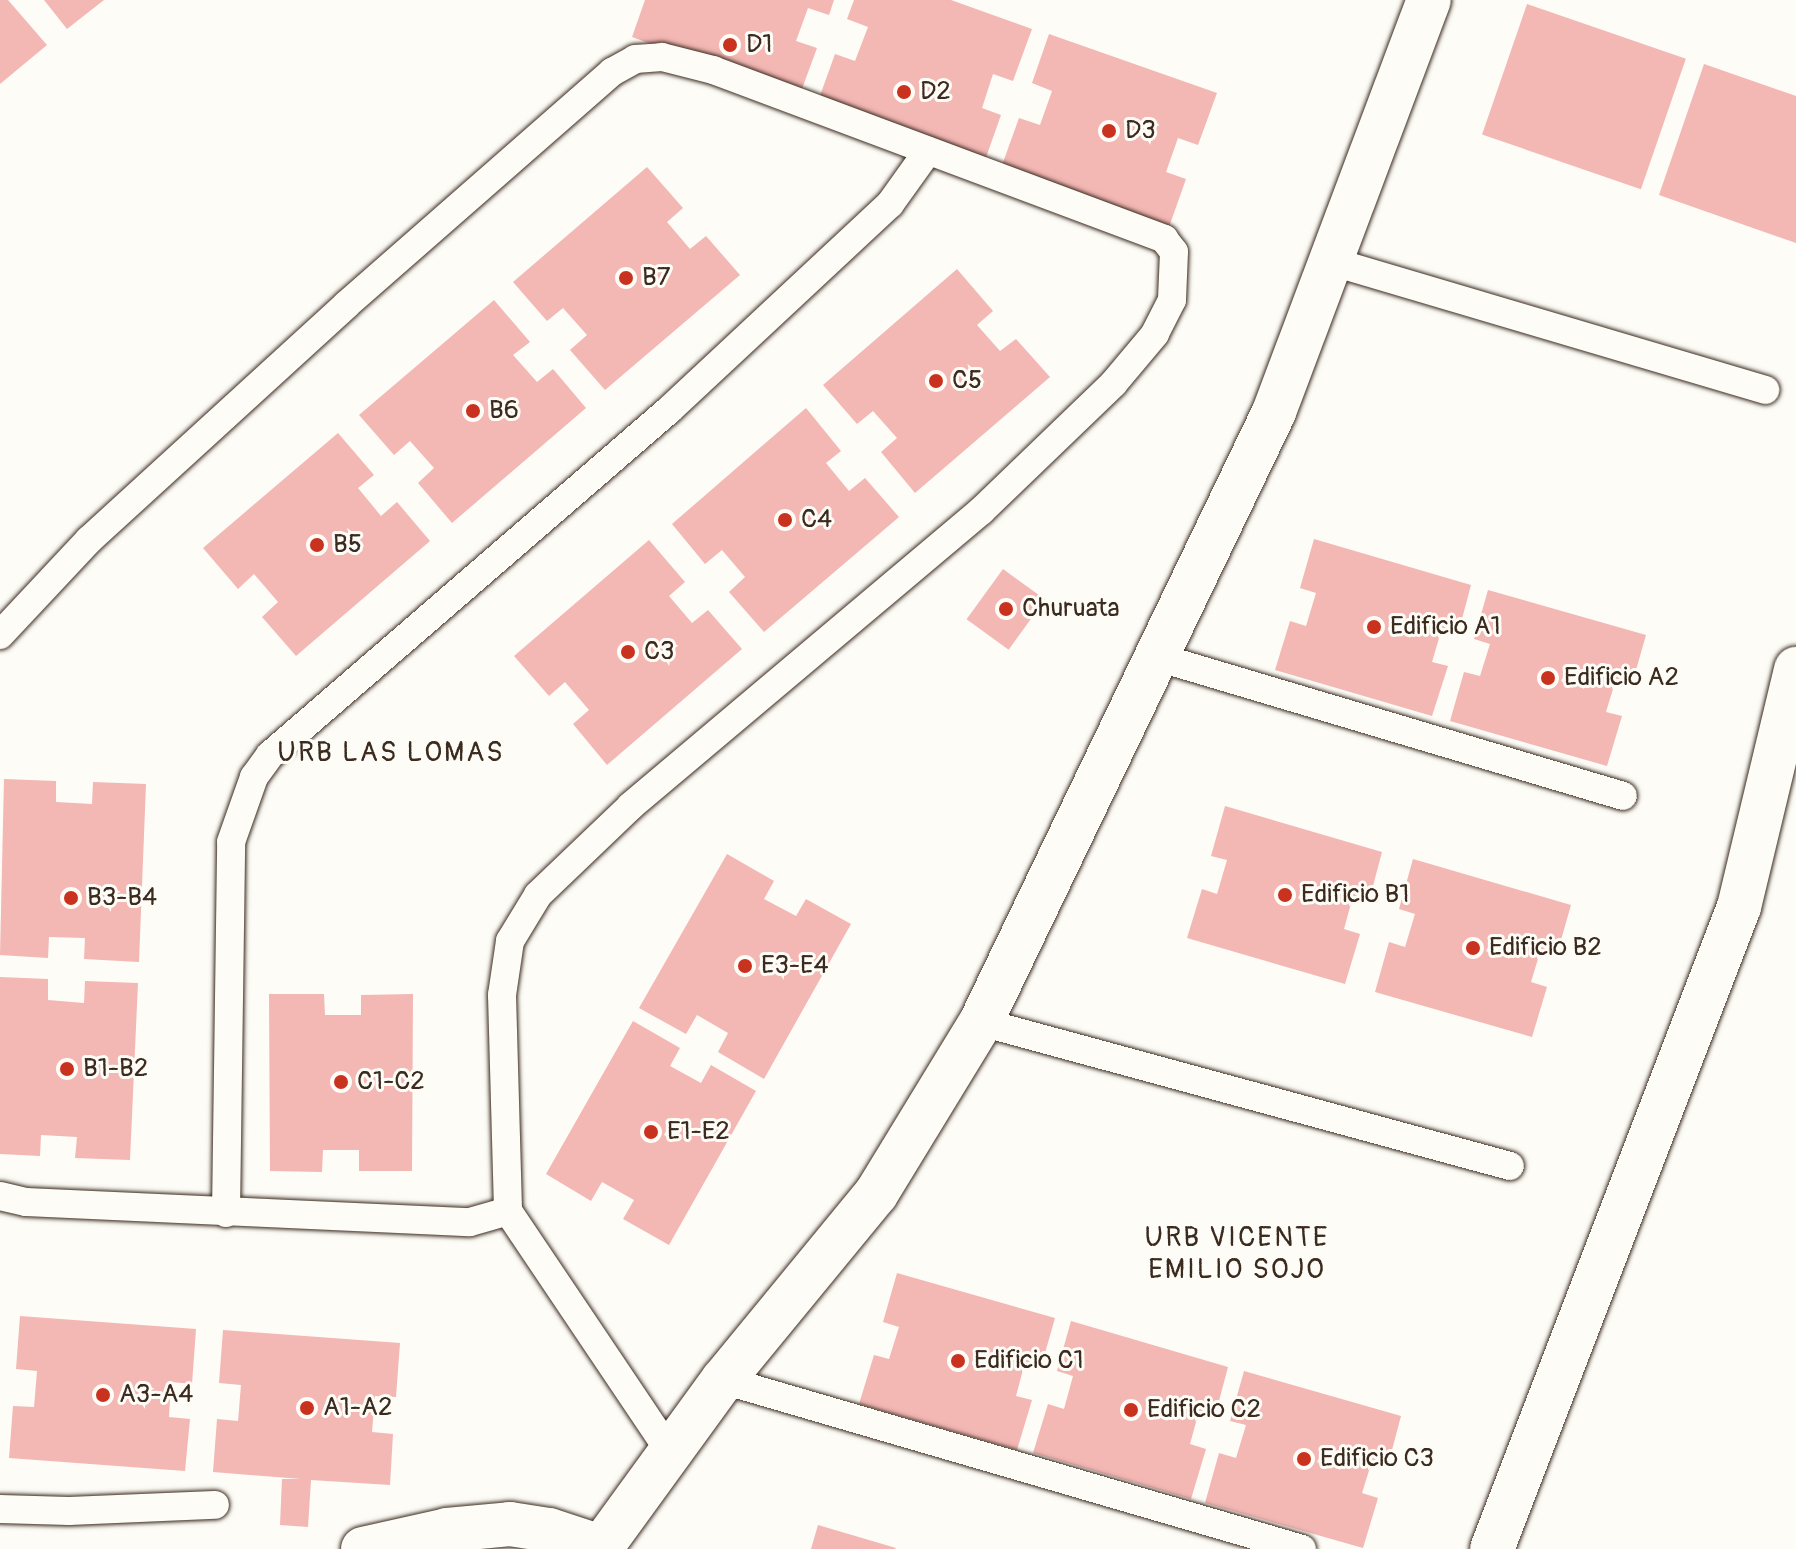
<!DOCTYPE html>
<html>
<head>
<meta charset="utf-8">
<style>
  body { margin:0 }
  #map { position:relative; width:1796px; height:1549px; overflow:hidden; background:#fdfcf7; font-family:Pangolin,sans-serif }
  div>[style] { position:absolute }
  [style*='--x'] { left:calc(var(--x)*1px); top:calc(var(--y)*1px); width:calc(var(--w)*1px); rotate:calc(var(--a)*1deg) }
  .building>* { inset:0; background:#f3b7b4; transform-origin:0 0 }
  .roads { filter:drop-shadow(0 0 2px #3b2a1e) drop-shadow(0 0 2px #3b2a1e) }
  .service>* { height:28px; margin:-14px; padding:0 14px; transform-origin:14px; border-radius:14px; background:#fdfcf7 }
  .minor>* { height:44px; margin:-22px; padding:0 22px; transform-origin:22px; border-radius:22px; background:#fdfcf7 }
  .dots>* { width:22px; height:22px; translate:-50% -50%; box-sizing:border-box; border:4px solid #fdfcf7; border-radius:50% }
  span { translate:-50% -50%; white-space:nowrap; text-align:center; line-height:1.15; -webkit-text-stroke:6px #fdfcf7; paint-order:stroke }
  .poi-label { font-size:26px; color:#3b2a1e }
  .left { translate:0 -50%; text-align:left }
  .neighbourhood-label { font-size:28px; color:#3b2a1e; letter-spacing:2px }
</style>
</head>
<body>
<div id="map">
  <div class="building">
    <div style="clip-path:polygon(0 0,8px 0,47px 45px,0 84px)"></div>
    <div style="clip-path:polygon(44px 0,104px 0,67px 29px)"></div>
    <div style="clip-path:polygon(645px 0,834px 0,829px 15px,808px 8px,796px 41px,817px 48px,799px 97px,632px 37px)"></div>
    <div style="clip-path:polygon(854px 0,951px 0,1032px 29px,1013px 81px,993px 74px,982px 108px,1001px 115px,984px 163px,817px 104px,835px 54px,855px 61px,868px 27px,847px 19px)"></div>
    <div style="left:1527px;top:4px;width:168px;height:138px;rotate:19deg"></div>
    <div style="clip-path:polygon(1049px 34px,1217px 93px,1198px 145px,1178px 138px,1166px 172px,1186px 179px,1169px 227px,1001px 168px,1019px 118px,1040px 125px,1052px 91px,1032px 83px)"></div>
    <div style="clip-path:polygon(1704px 64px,1796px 96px,1796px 243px,1659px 195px)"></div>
    <div style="clip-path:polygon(647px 167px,683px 208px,667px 222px,690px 249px,706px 236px,740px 275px,605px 390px,570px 350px,587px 335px,563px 308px,547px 321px,513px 282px)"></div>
    <div style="clip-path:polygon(957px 269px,993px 311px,977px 325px,1000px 351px,1016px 339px,1050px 377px,915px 493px,881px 452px,897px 438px,873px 411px,857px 424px,823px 385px)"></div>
    <div style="clip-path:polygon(494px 300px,530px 342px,513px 355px,537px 382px,553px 369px,586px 408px,452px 523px,418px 483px,434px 468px,410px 441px,394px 455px,359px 415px)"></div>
    <div style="clip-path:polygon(806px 408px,841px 451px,826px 463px,849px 491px,865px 478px,899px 517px,764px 632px,729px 592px,745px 577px,722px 550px,705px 564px,672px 524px)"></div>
    <div style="clip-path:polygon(338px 433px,374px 475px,358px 488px,381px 516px,397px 502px,430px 541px,296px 656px,262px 617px,278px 602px,254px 574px,238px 589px,203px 548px)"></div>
    <div style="clip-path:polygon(1314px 539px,1471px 585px,1458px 634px,1442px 628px,1432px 662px,1448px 666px,1432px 716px,1275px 670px,1290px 621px,1306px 626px,1316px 593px,1300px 588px)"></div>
    <div style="clip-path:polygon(649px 540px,685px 582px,669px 596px,692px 623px,708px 610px,742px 649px,607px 765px,573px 724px,589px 710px,565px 682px,549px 696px,514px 656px)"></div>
    <div style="left:1003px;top:569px;width:52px;height:62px;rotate:36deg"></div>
    <div style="clip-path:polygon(1488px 590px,1646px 635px,1632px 684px,1616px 679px,1606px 712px,1622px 716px,1607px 766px,1450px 721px,1464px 672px,1480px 676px,1490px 644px,1474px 639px)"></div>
    <div style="clip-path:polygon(4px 779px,56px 781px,56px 802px,92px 804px,93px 782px,146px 784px,139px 962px,84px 959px,85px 938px,49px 937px,48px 958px,0 955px)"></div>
    <div style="clip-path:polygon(1225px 806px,1382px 852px,1369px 901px,1353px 896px,1344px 929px,1360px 934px,1345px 984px,1187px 938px,1202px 889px,1217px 894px,1227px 860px,1211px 856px)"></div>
    <div style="clip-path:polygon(727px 854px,774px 881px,764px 899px,796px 916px,806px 899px,851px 924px,764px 1079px,718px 1052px,728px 1033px,697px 1015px,686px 1034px,639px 1008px)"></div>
    <div style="clip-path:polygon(1413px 859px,1571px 905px,1557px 954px,1541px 949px,1531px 982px,1547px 987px,1532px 1037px,1375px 992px,1389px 942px,1405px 947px,1415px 914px,1399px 909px)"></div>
    <div style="clip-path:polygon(0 977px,48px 979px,48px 1000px,84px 1003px,85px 981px,138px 983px,130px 1160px,75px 1158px,77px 1137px,41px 1135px,40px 1156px,0 1154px)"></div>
    <div style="clip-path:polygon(269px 994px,324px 994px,325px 1015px,361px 1015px,361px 995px,413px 994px,412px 1171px,359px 1171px,359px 1150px,323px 1150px,322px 1172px,270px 1171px)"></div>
    <div style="clip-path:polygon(633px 1021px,680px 1048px,670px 1066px,701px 1083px,711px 1065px,756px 1091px,669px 1245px,623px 1219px,634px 1200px,602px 1182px,591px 1201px,546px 1174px)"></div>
    <div style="clip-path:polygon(897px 1273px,1055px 1318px,1041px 1367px,1025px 1362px,1016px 1396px,1032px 1400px,1017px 1450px,859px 1404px,874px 1355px,889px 1359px,899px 1327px,883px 1322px)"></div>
    <div style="clip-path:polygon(20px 1316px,196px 1329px,192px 1384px,171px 1382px,169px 1417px,190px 1419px,185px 1471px,9px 1458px,13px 1406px,34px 1407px,37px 1371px,16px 1369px)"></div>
    <div style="clip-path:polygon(1071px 1321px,1228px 1367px,1215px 1416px,1199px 1411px,1190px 1444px,1206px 1449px,1191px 1499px,1033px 1453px,1048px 1404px,1064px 1409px,1073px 1376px,1057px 1371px)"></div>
    <div style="clip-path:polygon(223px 1330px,400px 1343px,396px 1397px,375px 1396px,372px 1432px,393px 1434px,390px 1485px,311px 1480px,308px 1527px,280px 1525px,282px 1479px,301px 1479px,213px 1472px,217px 1419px,238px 1421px,241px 1385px,219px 1383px)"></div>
    <div style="clip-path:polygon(1244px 1371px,1401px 1416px,1388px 1465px,1372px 1461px,1362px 1493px,1378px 1498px,1363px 1548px,1205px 1503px,1219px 1453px,1236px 1458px,1246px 1425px,1230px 1421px)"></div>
    <div style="clip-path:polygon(818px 1525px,896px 1548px,895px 1549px,811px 1549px)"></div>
  </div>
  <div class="roads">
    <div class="service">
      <div style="--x:1330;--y:261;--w:454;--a:16.5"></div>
      <div style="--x:0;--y:635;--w:130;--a:-46.9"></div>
      <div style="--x:89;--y:540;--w:348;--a:-42.4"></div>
      <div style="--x:346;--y:305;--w:354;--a:-41.2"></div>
      <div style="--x:612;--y:72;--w:26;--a:-29"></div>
      <div style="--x:635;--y:59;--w:27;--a:-4"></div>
      <div style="--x:662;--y:57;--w:53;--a:14.3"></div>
      <div style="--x:713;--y:70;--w:482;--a:20.5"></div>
      <div style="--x:1164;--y:239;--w:16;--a:52"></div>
      <div style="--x:1174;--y:252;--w:48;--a:92.4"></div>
      <div style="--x:1172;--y:300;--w:38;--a:117"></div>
      <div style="--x:1155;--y:334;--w:65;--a:130"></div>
      <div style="--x:1113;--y:384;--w:183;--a:136.1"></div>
      <div style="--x:981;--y:511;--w:458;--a:139.9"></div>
      <div style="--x:631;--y:806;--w:129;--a:136.3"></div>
      <div style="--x:538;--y:895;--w:54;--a:121.3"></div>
      <div style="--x:510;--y:941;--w:55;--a:98.4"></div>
      <div style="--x:502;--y:995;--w:216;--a:88.4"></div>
      <div style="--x:508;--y:1211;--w:293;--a:56.1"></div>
      <div style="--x:1157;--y:657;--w:486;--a:16.6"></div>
      <div style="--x:981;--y:1022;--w:548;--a:15.23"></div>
      <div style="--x:0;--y:1196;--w:27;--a:13"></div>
      <div style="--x:26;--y:1202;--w:444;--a:2.6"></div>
      <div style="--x:470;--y:1222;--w:40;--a:-16"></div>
      <div style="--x:226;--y:1213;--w:371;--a:-89.2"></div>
      <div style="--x:231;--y:842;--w:69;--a:-70.5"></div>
      <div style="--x:254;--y:777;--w:27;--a:-54"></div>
      <div style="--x:270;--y:755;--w:527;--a:-40.85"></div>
      <div style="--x:669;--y:410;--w:302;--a:-43"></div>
      <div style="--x:890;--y:204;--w:65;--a:-54.4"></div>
      <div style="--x:723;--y:1380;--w:603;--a:16.27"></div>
      <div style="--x:0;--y:1509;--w:69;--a:1.7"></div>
      <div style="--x:69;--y:1511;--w:146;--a:-2.4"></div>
    </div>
    <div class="minor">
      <div style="--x:363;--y:1549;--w:86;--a:-12.7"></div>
      <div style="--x:447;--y:1530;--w:63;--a:-5.4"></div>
      <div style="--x:510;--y:1524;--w:39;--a:9"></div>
      <div style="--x:549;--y:1530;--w:55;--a:18.1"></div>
      <div style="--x:600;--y:1549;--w:209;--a:-54"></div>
      <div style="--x:723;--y:1380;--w:241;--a:-50.6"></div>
      <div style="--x:876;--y:1194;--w:202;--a:-58.6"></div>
      <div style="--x:981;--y:1022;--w:677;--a:-64.34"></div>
      <div style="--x:1274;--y:412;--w:440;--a:-69.4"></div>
      <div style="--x:1492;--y:1549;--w:688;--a:-68.96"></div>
      <div style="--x:1739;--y:907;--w:245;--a:-76.5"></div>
    </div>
  </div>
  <div class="dots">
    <div style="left:730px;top:45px;background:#c8321e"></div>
    <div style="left:904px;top:92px;background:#c8321e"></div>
    <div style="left:1109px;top:131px;background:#c8321e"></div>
    <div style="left:626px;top:278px;background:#c8321e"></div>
    <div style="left:936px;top:381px;background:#c8321e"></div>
    <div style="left:473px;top:411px;background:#c8321e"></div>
    <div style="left:785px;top:520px;background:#c8321e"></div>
    <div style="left:317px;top:545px;background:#c8321e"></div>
    <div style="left:1006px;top:609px;background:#c8321e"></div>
    <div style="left:1374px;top:627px;background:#c8321e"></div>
    <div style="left:628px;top:652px;background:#c8321e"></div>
    <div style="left:1548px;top:678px;background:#c8321e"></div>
    <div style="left:1285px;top:895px;background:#c8321e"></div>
    <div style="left:71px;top:898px;background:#c8321e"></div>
    <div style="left:1473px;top:948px;background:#c8321e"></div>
    <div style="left:745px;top:966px;background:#c8321e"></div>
    <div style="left:67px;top:1069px;background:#c8321e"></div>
    <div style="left:341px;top:1082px;background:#c8321e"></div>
    <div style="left:651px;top:1132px;background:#c8321e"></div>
    <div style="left:958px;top:1361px;background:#c8321e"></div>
    <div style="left:103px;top:1395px;background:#c8321e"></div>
    <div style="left:307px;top:1408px;background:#c8321e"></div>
    <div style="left:1131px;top:1410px;background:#c8321e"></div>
    <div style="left:1304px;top:1459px;background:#c8321e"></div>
  </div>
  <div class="poi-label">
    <span class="left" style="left:746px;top:45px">D1</span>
    <span class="left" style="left:920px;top:92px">D2</span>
    <span class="left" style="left:1125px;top:131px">D3</span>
    <span class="left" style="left:642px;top:278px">B7</span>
    <span class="left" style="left:952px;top:381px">C5</span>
    <span class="left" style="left:489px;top:411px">B6</span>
    <span class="left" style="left:801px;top:520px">C4</span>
    <span class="left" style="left:333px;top:545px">B5</span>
    <span class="left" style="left:1022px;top:609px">Churuata</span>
    <span class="left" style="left:1390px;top:627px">Edificio A1</span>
    <span class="left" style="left:644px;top:652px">C3</span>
    <span class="left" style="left:1564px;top:678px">Edificio A2</span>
    <span class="left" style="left:1301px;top:895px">Edificio B1</span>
    <span class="left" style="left:87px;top:898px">B3-B4</span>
    <span class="left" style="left:1489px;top:948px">Edificio B2</span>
    <span class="left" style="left:761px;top:966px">E3-E4</span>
    <span class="left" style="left:83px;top:1069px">B1-B2</span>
    <span class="left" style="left:357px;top:1082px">C1-C2</span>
    <span class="left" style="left:667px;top:1132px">E1-E2</span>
    <span class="left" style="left:974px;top:1361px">Edificio C1</span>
    <span class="left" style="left:119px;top:1395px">A3-A4</span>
    <span class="left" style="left:323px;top:1408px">A1-A2</span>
    <span class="left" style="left:1147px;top:1410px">Edificio C2</span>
    <span class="left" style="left:1320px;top:1459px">Edificio C3</span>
  </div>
  <div class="neighbourhood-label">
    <span style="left:391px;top:753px">URB LAS LOMAS</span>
    <span style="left:1237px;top:1254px">URB VICENTE<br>EMILIO SOJO</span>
  </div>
</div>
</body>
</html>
